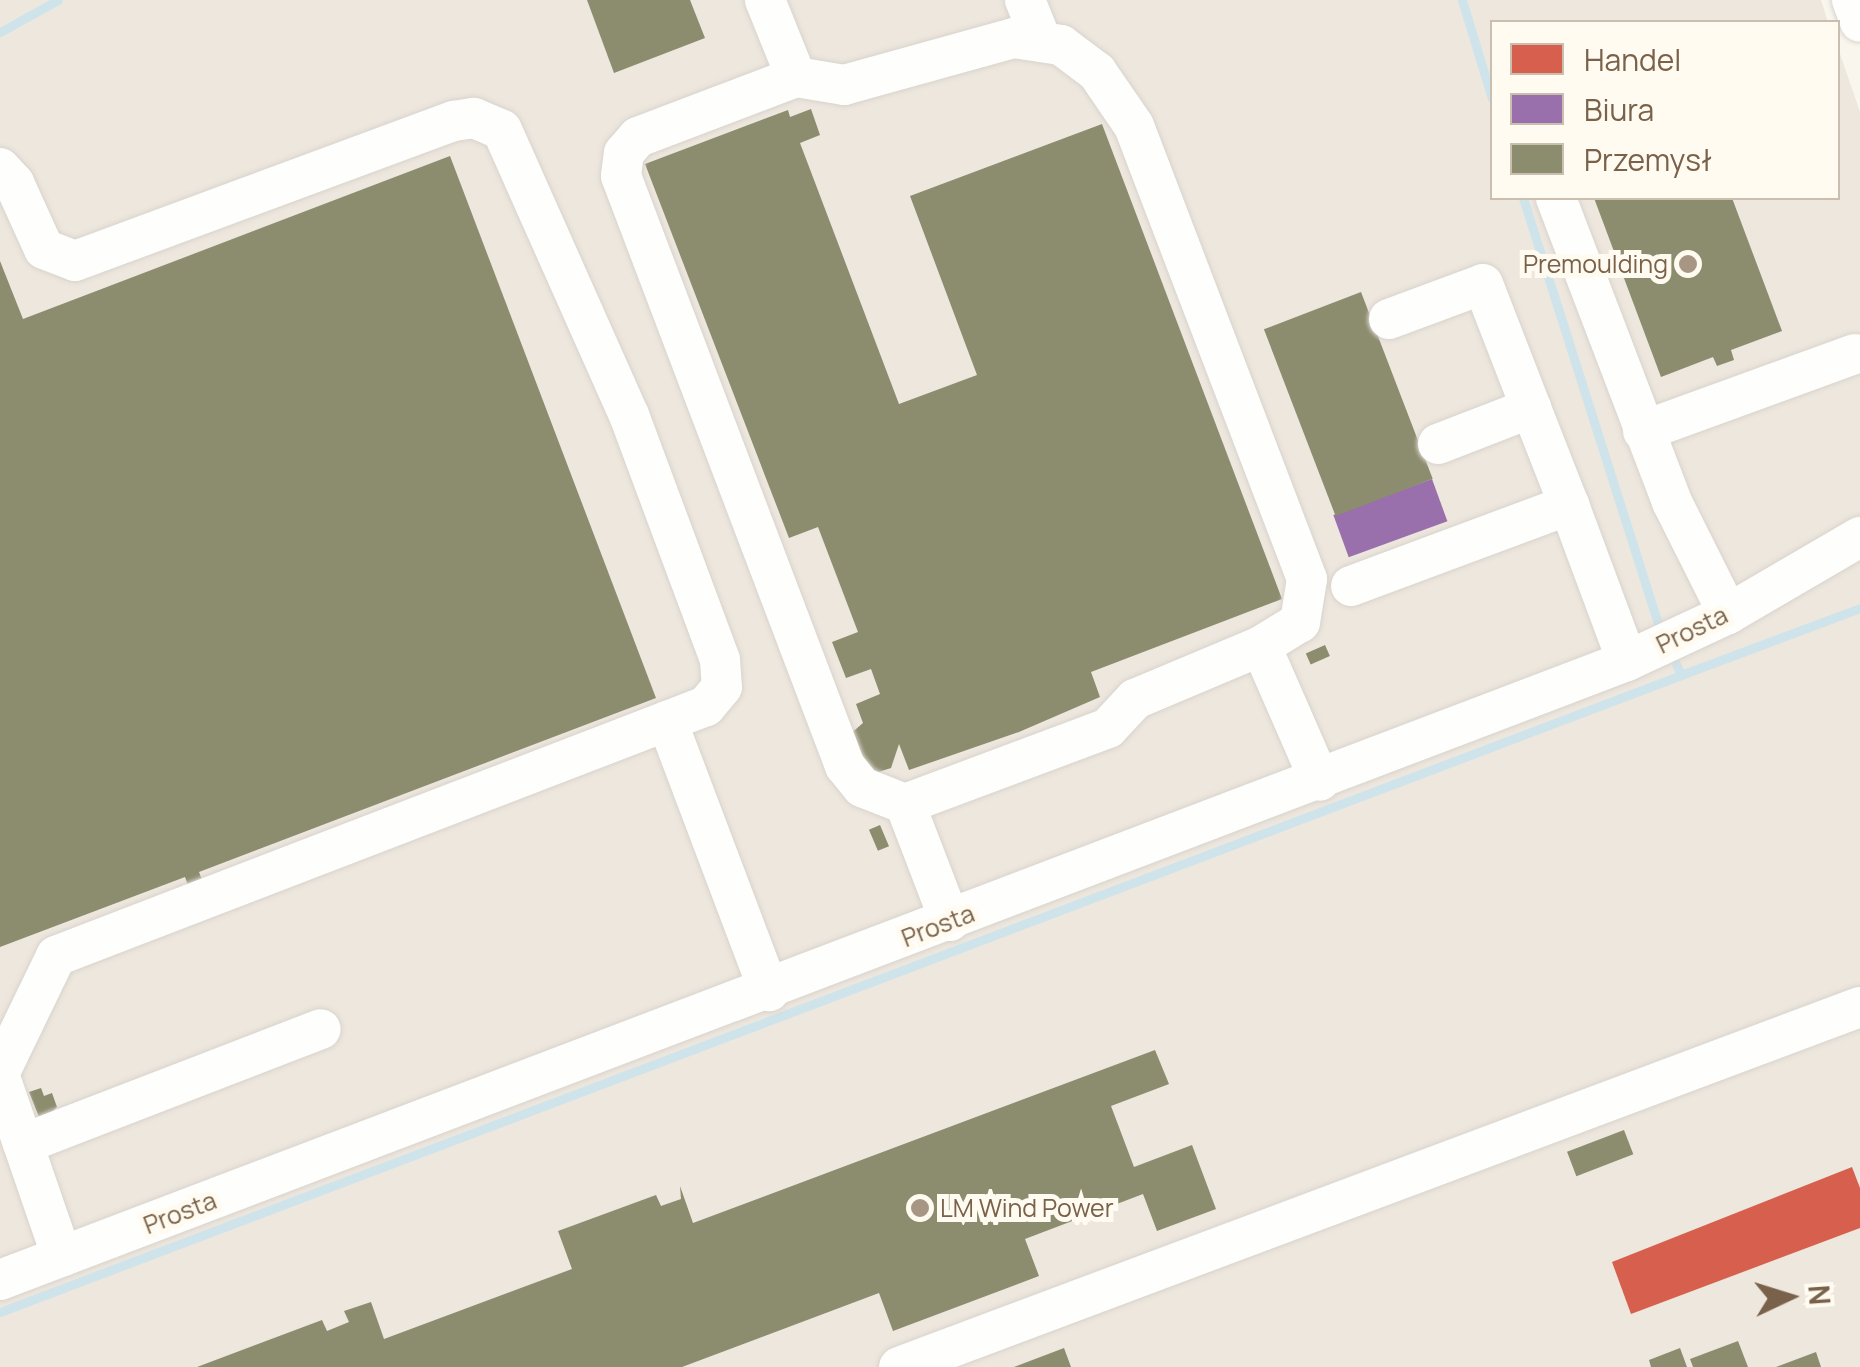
<!DOCTYPE html>
<html>
<head>
<meta charset="utf-8">
<style>
  body { margin:0 }
  #map { position:relative; width:1860px; height:1367px; overflow:hidden; background:#f9f6ee; font-family:Manrope,sans-serif }
  div>[style] { position:absolute }
  [style*='--x'] { left:calc(var(--x)*1px); top:calc(var(--y)*1px); width:calc(var(--w)*1px); rotate:calc(var(--a)*1deg) }
  .industrial>* { inset:0; background:#ede7de }
  .shops>* { inset:0; background:#d6604d }
  .offices>* { inset:0; background:#9970ab; transform-origin:0 0 }
  .industry>* { inset:0; background:#8c8c6e; transform-origin:0 0 }
  .stream>* { height:9px; margin:-4.5px; padding:0 4.5px; transform-origin:4.5px; border-radius:4.5px; background:#cee4ea }
  .roads { filter:drop-shadow(0 0 2px #d8d3cc) drop-shadow(0 0 2px #d8d3cc) }
  .minor>* { height:40px; margin:-20px; padding:0 20px; transform-origin:20px; border-radius:20px; background:#fefefc }
  .dots>* { width:28px; height:28px; translate:-50% -50%; box-sizing:border-box; border:5px solid #fffbf0; border-radius:50% }
  span { translate:-50% -50%; white-space:nowrap; text-align:center; line-height:1.15; -webkit-text-stroke:10px #fffbf0; paint-order:stroke }
  .poi-label { font-size:25px; color:#7a624a }
  .right { translate:-100% -50%; text-align:right }
  .left { translate:0 -50%; text-align:left }
  .street-label { font-size:25px; color:#7a624a }
  .legend { position:absolute; left:1490px; top:20px; width:350px; height:180px; box-sizing:border-box; background:#fffbf0; border:2px solid #cabeae; margin:0; padding:12px 18px; list-style:none; font-size:30px; color:#7a624a }
  .legend li { display:flex; align-items:center; gap:20px; height:50px }
  .legend b { width:50px; border:2px solid #cabeae }
  .north { position:absolute; left:1740px; top:1247px; width:100px; height:100px; -webkit-text-stroke:8px #fffbf0; paint-order:stroke; rotate:86deg; font-size:28px; font-weight:700; line-height:40px; text-align:center; color:#7a624a }
  .north::after { content:''; display:block; margin:auto; width:35px; height:45px; background:#7a624a; clip-path:polygon(50% 0,100% 100%,50% 72%,0 100%) }
</style>
</head>
<body>
<div id="map">
  <div class="industrial">
    <div style="clip-path:polygon(0 0,1821px 0,1828px 22px,1492px 22px,1492px 198px,1838px 198px,1838px 48px,1860px 112px,1860px 1367px,0 1367px)"></div>
  </div>
  <div class="shops">
    <div style="clip-path:polygon(1852px 1167px,1860px 1188px,1860px 1228px,1631px 1314px,1612px 1262px)"></div>
  </div>
  <div class="offices">
    <div style="left:1432px;top:479px;width:45px;height:105px;rotate:70deg"></div>
  </div>
  <div class="industry">
    <div style="clip-path:polygon(587px 0,690px 0,705px 38px,614px 73px)"></div>
    <div style="clip-path:polygon(811px 109px,820px 135px,800px 143px,899px 404px,977px 375px,910px 196px,1102px 124px,1282px 599px,1091px 672px,1100px 697px,1019px 732px,909px 770px,899px 744px,891px 768px,869px 775px,849px 735px,863px 723px,856px 704px,880px 694px,871px 669px,846px 678px,832px 642px,858px 632px,818px 527px,789px 538px,645px 164px,788px 110px,790px 117px)"></div>
    <div style="clip-path:polygon(450px 156px,656px 698px,199px 872px,202px 880px,188px 885px,185px 877px,0 947px,0 261px,23px 319px)"></div>
    <div style="clip-path:polygon(1594px 198px,1732px 198px,1782px 331px,1731px 350px,1734px 360px,1717px 366px,1713px 357px,1661px 377px)"></div>
    <div style="left:1361px;top:292px;width:200px;height:104px;rotate:69deg"></div>
    <div style="left:1325px;top:645px;width:12px;height:21px;rotate:66deg"></div>
    <div style="left:880px;top:825px;width:23px;height:12px;rotate:67deg"></div>
    <div style="clip-path:polygon(1155px 1050px,1169px 1084px,1111px 1106px,1134px 1167px,1192px 1145px,1216px 1209px,1157px 1231px,1143px 1194px,1025px 1239px,1039px 1276px,893px 1331px,879px 1293px,682px 1367px,197px 1367px,322px 1320px,327px 1331px,349px 1322px,344px 1311px,371px 1302px,384px 1339px,572px 1269px,558px 1231px,656px 1195px,661px 1206px,681px 1199px,680px 1186px,693px 1223px)"></div>
    <div style="clip-path:polygon(41px 1088px,44px 1096px,52px 1093px,57px 1107px,41px 1122px,29px 1092px)"></div>
    <div style="left:1624px;top:1130px;width:26px;height:61px;rotate:69deg"></div>
    <div style="clip-path:polygon(1738px 1341px,1748px 1367px,1693px 1367px,1690px 1359px)"></div>
    <div style="clip-path:polygon(1064px 1348px,1071px 1367px,1014px 1367px)"></div>
    <div style="clip-path:polygon(1680px 1348px,1687px 1367px,1651px 1367px,1649px 1360px)"></div>
    <div style="clip-path:polygon(1816px 1352px,1821px 1367px,1776px 1367px)"></div>
  </div>
  <div class="stream">
    <div style="--x:1462;--y:0;--w:103;--a:73.1"></div>
    <div style="--x:0;--y:32;--w:66;--a:-28.9"></div>
    <div style="--x:1523;--y:198;--w:447;--a:72.4"></div>
    <div style="--x:1676;--y:664;--w:12;--a:66"></div>
    <div style="--x:1681;--y:675;--w:191;--a:-20.5"></div>
    <div style="--x:0;--y:1312;--w:1798;--a:-20.75"></div>
  </div>
  <div class="roads">
    <div class="minor">
      <div style="--x:765;--y:0;--w:83;--a:68.1"></div>
      <div style="--x:1025;--y:0;--w:45;--a:68"></div>
      <div style="--x:1852;--y:0;--w:23;--a:70"></div>
      <div style="--x:0;--y:168;--w:21;--a:47"></div>
      <div style="--x:14;--y:183;--w:72;--a:65.6"></div>
      <div style="--x:44;--y:249;--w:33;--a:21"></div>
      <div style="--x:75;--y:261;--w:404;--a:-20.3"></div>
      <div style="--x:454;--y:121;--w:20;--a:-9"></div>
      <div style="--x:474;--y:118;--w:30;--a:23"></div>
      <div style="--x:502;--y:130;--w:312;--a:66"></div>
      <div style="--x:629;--y:415;--w:261;--a:69.6"></div>
      <div style="--x:720;--y:660;--w:27;--a:86"></div>
      <div style="--x:722;--y:687;--w:25;--a:130"></div>
      <div style="--x:706;--y:706;--w:42;--a:159"></div>
      <div style="--x:1556;--y:198;--w:325;--a:69.1"></div>
      <div style="--x:1672;--y:502;--w:125;--a:63.4"></div>
      <div style="--x:1389;--y:319;--w:100;--a:-20.4"></div>
      <div style="--x:1483;--y:284;--w:133;--a:68.8"></div>
      <div style="--x:1643;--y:431;--w:225;--a:-20"></div>
      <div style="--x:1438;--y:444;--w:100;--a:-21.2"></div>
      <div style="--x:1531;--y:408;--w:104;--a:68.6"></div>
      <div style="--x:1351;--y:586;--w:233;--a:-20.4"></div>
      <div style="--x:1569;--y:505;--w:166;--a:69.6"></div>
      <div style="--x:905;--y:804;--w:46;--a:-158.4"></div>
      <div style="--x:862;--y:787;--w:27;--a:-129"></div>
      <div style="--x:845;--y:766;--w:631;--a:-110.79"></div>
      <div style="--x:621;--y:176;--w:23;--a:-83"></div>
      <div style="--x:624;--y:153;--w:21;--a:-49"></div>
      <div style="--x:638;--y:137;--w:169;--a:-20.8"></div>
      <div style="--x:796;--y:77;--w:49;--a:9.5"></div>
      <div style="--x:844;--y:85;--w:176;--a:-15.5"></div>
      <div style="--x:1014;--y:38;--w:48;--a:8.5"></div>
      <div style="--x:1061;--y:45;--w:45;--a:36.9"></div>
      <div style="--x:1097;--y:72;--w:65;--a:55.6"></div>
      <div style="--x:1134;--y:126;--w:485;--a:69.1"></div>
      <div style="--x:1307;--y:579;--w:44;--a:99.2"></div>
      <div style="--x:1300;--y:622;--w:46;--a:148.4"></div>
      <div style="--x:950;--y:921;--w:125;--a:-111"></div>
      <div style="--x:905;--y:804;--w:217;--a:-20.5"></div>
      <div style="--x:1108;--y:728;--w:40;--a:-47"></div>
      <div style="--x:1135;--y:699;--w:137;--a:-22.8"></div>
      <div style="--x:1261;--y:646;--w:147;--a:66.4"></div>
      <div style="--x:0;--y:1072;--w:129;--a:-64.2"></div>
      <div style="--x:56;--y:956;--w:655;--a:-21.04"></div>
      <div style="--x:667;--y:721;--w:289;--a:69.3"></div>
      <div style="--x:0;--y:1077;--w:190;--a:71"></div>
      <div style="--x:23;--y:1144;--w:319;--a:-21.1"></div>
      <div style="--x:0;--y:1280;--w:1741;--a:-20.83"></div>
      <div style="--x:1627;--y:661;--w:111;--a:-25"></div>
      <div style="--x:1728;--y:614;--w:153;--a:-30.3"></div>
      <div style="--x:899;--y:1367;--w:1026;--a:-20.54"></div>
    </div>
  </div>
  <div class="dots">
    <div style="left:1688px;top:264px;background:#a69683"></div>
    <div style="left:920px;top:1208px;background:#a69683"></div>
  </div>
  <div class="poi-label">
    <span class="right" style="left:1668px;top:264px">Premoulding</span>
    <span class="left" style="left:940px;top:1208px">LM Wind Power</span>
  </div>
  <div class="street-label">
    <span style="left:1692px;top:630px;rotate:-26deg">Prosta</span>
    <span style="left:938px;top:926px;rotate:-21deg">Prosta</span>
    <span style="left:180px;top:1213px;rotate:-21deg">Prosta</span>
  </div>
  <ul class="legend">
  <li><b style="height:28px;background:#d6604d"></b>Handel</li>
  <li><b style="height:28px;background:#9970ab"></b>Biura</li>
  <li><b style="height:28px;background:#8c8c6e"></b>Przemysł</li>
  </ul>
  <div class="north">N</div>
</div>
</body>
</html>
